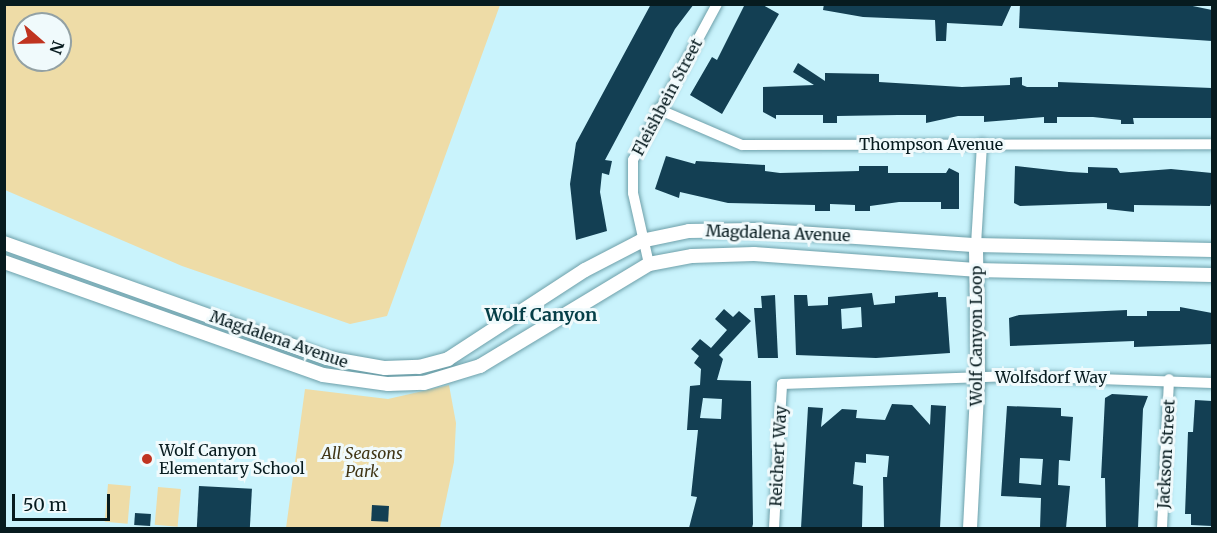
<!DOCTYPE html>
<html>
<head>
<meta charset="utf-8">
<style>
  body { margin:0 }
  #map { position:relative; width:1217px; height:533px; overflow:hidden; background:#c9f3fc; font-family:Merriweather,serif }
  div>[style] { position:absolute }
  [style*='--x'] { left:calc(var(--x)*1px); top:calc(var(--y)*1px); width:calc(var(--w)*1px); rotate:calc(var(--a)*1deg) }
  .green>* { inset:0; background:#eedca7; transform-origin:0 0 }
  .building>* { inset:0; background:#133f53; transform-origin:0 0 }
  .roads { filter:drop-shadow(0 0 2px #6d9fa9) drop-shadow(0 0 2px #6d9fa9) }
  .minor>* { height:10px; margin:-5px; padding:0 5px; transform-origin:5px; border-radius:5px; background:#fff }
  .tertiary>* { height:14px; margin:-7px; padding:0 7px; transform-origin:7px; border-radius:7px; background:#fff }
  .dots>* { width:16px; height:16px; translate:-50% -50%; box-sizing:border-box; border:3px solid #f0fafc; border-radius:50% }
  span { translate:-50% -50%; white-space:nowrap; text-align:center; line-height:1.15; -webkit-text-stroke:6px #f0fafc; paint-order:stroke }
  .street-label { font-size:16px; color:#071b1f }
  .poi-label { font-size:16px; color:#071b1f }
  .left { translate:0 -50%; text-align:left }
  .park-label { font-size:16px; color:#413616; font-style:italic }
  .neighbourhood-label { font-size:18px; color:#053e47; font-weight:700 }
  .frame { position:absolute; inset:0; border:6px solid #071b1f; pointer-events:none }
  .north { position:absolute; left:12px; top:12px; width:60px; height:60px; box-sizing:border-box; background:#f0fafc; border:2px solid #93a1a4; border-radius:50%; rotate:110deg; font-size:16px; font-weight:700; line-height:24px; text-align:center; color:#071b1f }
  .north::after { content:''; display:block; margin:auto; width:21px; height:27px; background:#c03420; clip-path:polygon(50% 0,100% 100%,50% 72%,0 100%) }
  .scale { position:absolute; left:12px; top:494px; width:98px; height:27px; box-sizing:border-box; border:3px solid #071b1f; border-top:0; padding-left:8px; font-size:18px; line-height:21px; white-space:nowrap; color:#071b1f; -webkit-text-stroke:4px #f0fafc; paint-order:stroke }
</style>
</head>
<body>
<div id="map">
  <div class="green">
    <div style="clip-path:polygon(evenodd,4px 5px,5px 4px,500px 5px,387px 316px,350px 324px,182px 266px,5px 190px,4px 5px,24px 24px,60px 24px,60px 60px,24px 60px,24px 24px)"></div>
    <div style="clip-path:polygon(449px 385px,456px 423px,454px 462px,440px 528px,286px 528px,305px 389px,388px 399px)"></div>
    <div style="left:108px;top:484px;width:23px;height:38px;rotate:5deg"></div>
    <div style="left:158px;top:487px;width:23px;height:38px;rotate:5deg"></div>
  </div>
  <div class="building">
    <div style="clip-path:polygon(651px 4px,694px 4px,675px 29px,605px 160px,612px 161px,609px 175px,602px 173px,600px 192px,607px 231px,576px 240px,570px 184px,576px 143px)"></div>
    <div style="clip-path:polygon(745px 4px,761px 4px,779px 14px,722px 114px,690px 95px,712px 57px,717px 60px)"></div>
    <div style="clip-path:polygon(824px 4px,1012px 4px,1002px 26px,947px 23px,946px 41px,936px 41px,935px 20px,863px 17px,823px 10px)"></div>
    <div style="clip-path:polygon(1020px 4px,1183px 4px,1212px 10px,1212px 41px,1019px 28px)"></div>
    <div style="clip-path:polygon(798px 63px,825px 81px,825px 73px,879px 74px,879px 82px,962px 87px,1010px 85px,1010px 78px,1022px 77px,1022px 85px,1027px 87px,1058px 87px,1058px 82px,1212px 88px,1212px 118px,1133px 118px,1134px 124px,1121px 124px,1121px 120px,1093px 117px,1057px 117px,1057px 123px,1044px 123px,1044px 117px,984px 122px,984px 116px,958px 116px,926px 123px,926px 115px,898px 115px,837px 116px,837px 123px,823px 123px,823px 115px,776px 115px,776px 119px,763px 112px,763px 87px,814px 85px,793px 72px)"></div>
    <div style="clip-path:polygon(666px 156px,695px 164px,696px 161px,765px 165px,765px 171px,780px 173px,859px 171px,859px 166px,888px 166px,888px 173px,946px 173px,949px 168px,959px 173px,959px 209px,941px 209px,941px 202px,899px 202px,870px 206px,870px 211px,855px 211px,855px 205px,830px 204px,830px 211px,815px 211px,815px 205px,728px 203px,680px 192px,679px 198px,655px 189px)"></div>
    <div style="clip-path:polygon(1015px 166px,1069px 172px,1088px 173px,1088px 167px,1117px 168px,1120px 173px,1171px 169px,1212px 173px,1212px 201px,1210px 206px,1134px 205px,1134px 212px,1107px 209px,1107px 203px,1020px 206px,1014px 203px)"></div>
    <div style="clip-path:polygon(evenodd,938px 292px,938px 297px,946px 297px,950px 353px,876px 358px,796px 355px,794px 295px,807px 295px,808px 306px,828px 305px,828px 297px,872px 293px,874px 305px,895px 303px,895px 296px,938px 292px,861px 307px,862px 327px,842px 329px,841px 309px,861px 307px)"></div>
    <div style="clip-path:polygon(775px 295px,778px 358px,758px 358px,754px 308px,762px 308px,761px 296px)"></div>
    <div style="clip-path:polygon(1180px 307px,1212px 313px,1212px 344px,1134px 347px,1134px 341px,1010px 346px,1009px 318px,1019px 315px,1127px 310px,1127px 316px,1147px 316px,1147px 311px,1180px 311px)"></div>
    <div style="clip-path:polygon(evenodd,724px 309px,733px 317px,739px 311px,751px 321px,719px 355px,723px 359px,717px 380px,751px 381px,753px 524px,752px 528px,689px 528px,697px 497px,691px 496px,698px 430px,687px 430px,690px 386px,700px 385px,701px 369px,694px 363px,699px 356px,691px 349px,700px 339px,711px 348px,727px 330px,715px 319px,724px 309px,703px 398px,722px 399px,721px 419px,700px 418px,703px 398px)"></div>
    <div style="clip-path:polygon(1112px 394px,1148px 396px,1143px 409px,1138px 528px,1106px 528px,1105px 478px,1101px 478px,1105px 398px)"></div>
    <div style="clip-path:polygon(1195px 400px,1212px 401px,1212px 526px,1191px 525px,1191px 514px,1185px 514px,1188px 432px,1193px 432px)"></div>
    <div style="clip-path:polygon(892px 404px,912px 405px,930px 425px,931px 405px,946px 406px,940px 528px,884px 528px,883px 477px,887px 477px,889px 456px,866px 454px,866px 463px,855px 462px,853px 484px,863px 486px,862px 528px,801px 528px,808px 407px,823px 408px,821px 427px,842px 409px,857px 410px,856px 418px,885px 420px)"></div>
    <div style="clip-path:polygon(evenodd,1007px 406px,1061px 408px,1061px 416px,1073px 417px,1070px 461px,1059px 460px,1058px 485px,1070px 486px,1066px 528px,1040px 528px,1041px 498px,1001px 496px,1007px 406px,1020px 458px,1043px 459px,1041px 485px,1019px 483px,1020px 458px)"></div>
    <div style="left:199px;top:486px;width:53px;height:42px;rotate:3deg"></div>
    <div style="left:372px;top:505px;width:17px;height:16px;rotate:3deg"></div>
    <div style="left:135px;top:513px;width:16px;height:12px;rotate:4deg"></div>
  </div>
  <div class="roads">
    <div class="minor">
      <div style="--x:658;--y:109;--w:91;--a:23.2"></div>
      <div style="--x:742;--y:145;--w:470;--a:-0.1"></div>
      <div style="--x:976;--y:245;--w:102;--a:-86.6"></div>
      <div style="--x:649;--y:264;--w:73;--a:-102.7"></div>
      <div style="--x:633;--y:193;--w:33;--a:-90"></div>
      <div style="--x:633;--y:160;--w:177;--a:-61.7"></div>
      <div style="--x:774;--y:528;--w:144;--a:-86.8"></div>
      <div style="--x:782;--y:384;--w:232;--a:-2"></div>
      <div style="--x:1014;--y:376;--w:198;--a:2"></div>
      <div style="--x:1162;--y:528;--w:149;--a:-87.3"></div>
    </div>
    <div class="tertiary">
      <div style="--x:4;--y:243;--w:343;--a:19.6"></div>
      <div style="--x:327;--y:358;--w:59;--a:9.8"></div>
      <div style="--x:385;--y:368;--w:34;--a:-2"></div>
      <div style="--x:419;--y:367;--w:30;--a:-15"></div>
      <div style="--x:448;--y:359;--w:163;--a:-33"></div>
      <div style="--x:585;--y:270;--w:63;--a:-27.4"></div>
      <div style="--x:641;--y:241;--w:49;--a:-11.8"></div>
      <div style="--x:689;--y:231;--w:65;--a:-0.9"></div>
      <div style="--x:754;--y:230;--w:223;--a:3.9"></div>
      <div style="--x:976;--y:245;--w:236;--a:1.2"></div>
      <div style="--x:4;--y:262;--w:338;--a:19.5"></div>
      <div style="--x:323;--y:375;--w:66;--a:7.9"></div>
      <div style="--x:388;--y:384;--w:36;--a:-2"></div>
      <div style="--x:424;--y:383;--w:59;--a:-16.9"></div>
      <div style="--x:480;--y:366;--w:197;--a:-31.1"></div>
      <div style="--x:649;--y:264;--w:44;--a:-10.5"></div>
      <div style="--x:692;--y:256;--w:62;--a:-1.8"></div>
      <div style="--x:754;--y:254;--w:222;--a:4.1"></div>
      <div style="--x:975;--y:270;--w:237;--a:1.2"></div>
      <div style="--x:970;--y:528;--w:151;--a:-87"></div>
      <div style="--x:978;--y:377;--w:132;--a:-90.9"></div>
    </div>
  </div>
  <div class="dots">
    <div style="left:147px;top:459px;background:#c03420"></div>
  </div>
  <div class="street-label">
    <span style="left:667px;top:97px;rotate:-62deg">Fleishbein Street</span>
    <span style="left:931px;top:144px">Thompson Avenue</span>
    <span style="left:778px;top:233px;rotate:2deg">Magdalena Avenue</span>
    <span style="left:976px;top:336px;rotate:-90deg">Wolf Canyon Loop</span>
    <span style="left:279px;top:339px;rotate:19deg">Magdalena Avenue</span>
    <span style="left:1051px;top:377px">Wolfsdorf Way</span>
    <span style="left:1166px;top:454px;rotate:-87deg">Jackson Street</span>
    <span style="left:778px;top:456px;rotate:-87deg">Reichert Way</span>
  </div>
  <div class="poi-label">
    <span class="left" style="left:159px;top:459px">Wolf Canyon<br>Elementary School</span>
  </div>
  <div class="park-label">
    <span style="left:362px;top:462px">All Seasons<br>Park</span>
  </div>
  <div class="neighbourhood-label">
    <span style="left:541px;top:315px">Wolf Canyon</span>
  </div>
  <div class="frame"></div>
  <div class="north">N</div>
  <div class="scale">50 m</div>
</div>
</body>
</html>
